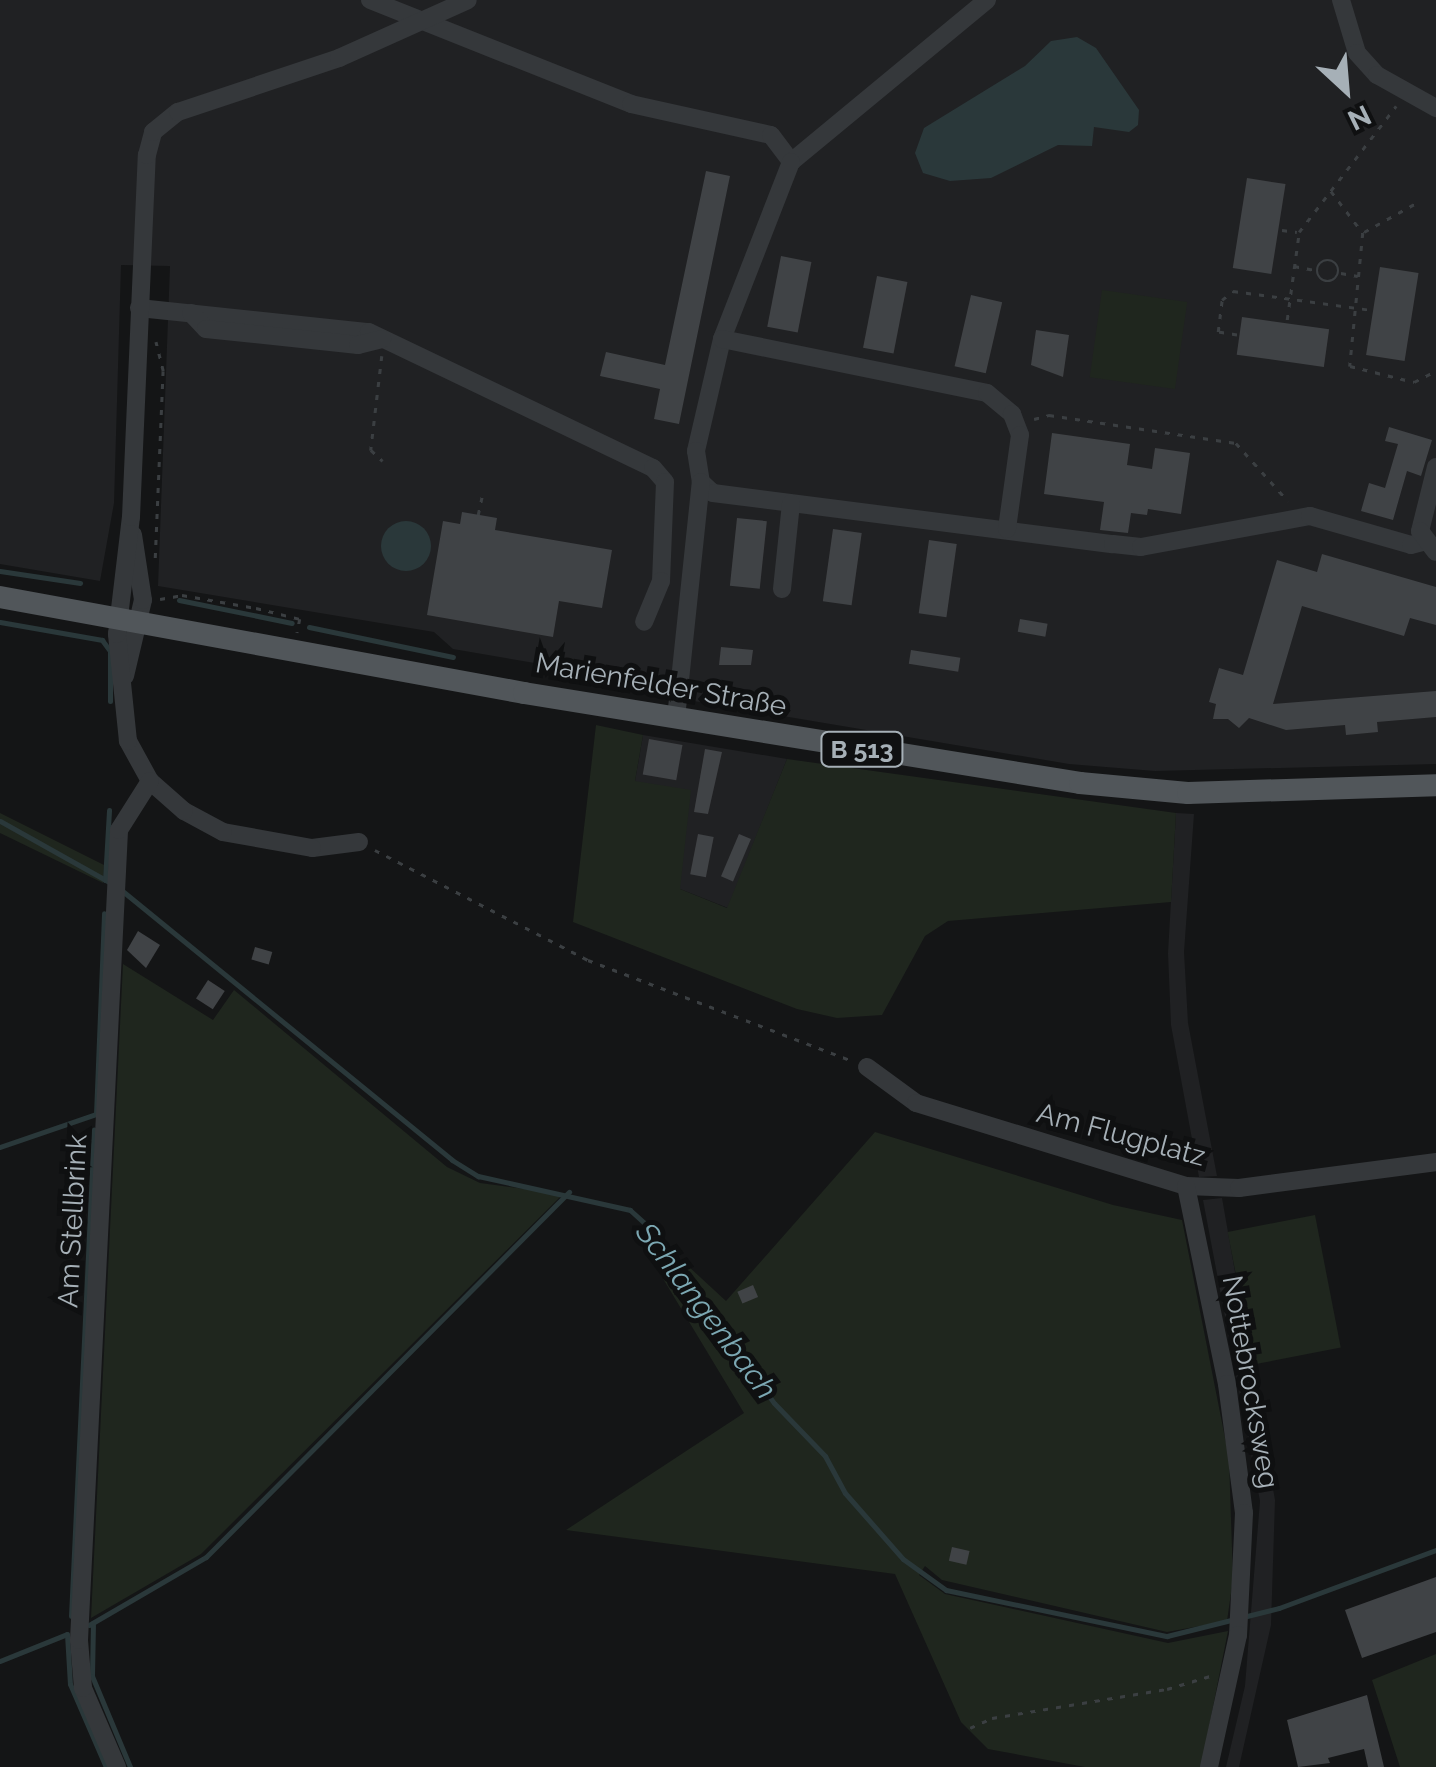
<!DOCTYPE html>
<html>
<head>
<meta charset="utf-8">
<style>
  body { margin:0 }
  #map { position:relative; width:1436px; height:1767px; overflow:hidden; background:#141516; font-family:Raleway,sans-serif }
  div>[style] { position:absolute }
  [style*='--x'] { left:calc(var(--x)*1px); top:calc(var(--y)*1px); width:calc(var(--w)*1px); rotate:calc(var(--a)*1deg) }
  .built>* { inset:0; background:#202123 }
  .green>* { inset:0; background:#1f261e; transform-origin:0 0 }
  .water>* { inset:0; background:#2a383a }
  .round { border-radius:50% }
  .stream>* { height:5px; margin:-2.5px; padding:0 2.5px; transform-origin:2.5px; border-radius:2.5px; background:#2a383a }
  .building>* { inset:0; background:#404346; transform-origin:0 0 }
  .path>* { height:2.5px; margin-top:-1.25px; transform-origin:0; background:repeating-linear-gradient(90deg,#3b3f42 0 5px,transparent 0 13px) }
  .path>.ring { margin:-1.25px; padding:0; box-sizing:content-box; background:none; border:2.5px solid #3b3f42; border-radius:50% }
  .minor>* { height:18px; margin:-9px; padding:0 9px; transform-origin:9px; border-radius:9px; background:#35383b }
  .major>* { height:22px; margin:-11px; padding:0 11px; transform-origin:11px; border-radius:11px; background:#51565a }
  span { translate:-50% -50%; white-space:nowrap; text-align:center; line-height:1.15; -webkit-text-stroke:10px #0f1011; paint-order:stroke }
  .shield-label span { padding:2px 8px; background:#0f1011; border:2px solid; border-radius:8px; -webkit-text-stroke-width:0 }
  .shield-label { font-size:25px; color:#a6b0b7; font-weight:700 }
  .street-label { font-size:28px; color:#a6b0b7 }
  .water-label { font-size:30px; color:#7ca8b3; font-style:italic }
  .north { position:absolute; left:1296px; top:40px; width:100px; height:100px; -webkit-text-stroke:8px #0f1011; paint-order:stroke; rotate:154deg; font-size:28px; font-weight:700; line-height:40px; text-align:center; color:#a6b0b7 }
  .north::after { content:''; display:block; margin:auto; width:35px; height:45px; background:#a6b0b7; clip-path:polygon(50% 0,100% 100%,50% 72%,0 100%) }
</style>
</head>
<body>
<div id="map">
  <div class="built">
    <div style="clip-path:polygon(0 0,1436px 0,1436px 764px,1155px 771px,1069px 764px,670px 697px,670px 686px,453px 649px,434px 632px,158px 586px,170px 266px,121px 265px,114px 503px,100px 581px,0 564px)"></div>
    <div style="clip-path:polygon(643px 735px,787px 759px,728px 908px,680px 889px,635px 781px)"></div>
    <div style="clip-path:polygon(1176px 813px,1194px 814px,1184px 952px,1188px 1023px,1217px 1176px,1199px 1177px,1171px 1025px,1168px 953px)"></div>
    <div style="clip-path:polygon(1222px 1198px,1275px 1500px,1271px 1625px,1239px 1767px,1226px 1767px,1245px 1686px,1260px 1501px,1203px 1200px)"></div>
  </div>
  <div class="green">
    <div style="left:1102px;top:290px;width:86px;height:88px;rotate:8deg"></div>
    <div style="clip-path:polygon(596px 725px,643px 735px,635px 781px,691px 790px,680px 889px,727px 908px,787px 759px,1176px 813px,1171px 902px,948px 921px,925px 936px,882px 1015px,837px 1018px,797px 1009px,573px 922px)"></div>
    <div style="clip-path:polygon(0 813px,104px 865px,103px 883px,0 833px)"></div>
    <div style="clip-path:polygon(123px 964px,213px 1020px,234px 990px,447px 1167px,480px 1183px,563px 1194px,201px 1554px,91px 1618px)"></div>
    <div style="clip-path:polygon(875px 1132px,1113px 1205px,1182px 1220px,1229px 1458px,1233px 1579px,1227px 1621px,1167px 1632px,942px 1580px,925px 1566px,919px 1575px,945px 1594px,1168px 1643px,1228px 1631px,1201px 1767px,1085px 1767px,988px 1749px,961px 1722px,895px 1574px,566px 1530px,744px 1413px,656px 1267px,687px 1265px,726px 1301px)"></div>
    <div style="left:1315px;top:1215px;width:135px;height:89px;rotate:79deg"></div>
    <div style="clip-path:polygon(1436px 1654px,1436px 1767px,1400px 1767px,1372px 1680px)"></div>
  </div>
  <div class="water">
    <div style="clip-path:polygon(1077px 37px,1096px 48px,1139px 110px,1138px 125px,1129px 132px,1094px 127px,1092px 146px,1058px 145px,991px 178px,950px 181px,923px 173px,915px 153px,924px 128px,1025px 66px,1051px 41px)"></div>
    <div class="round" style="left:381px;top:521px;width:50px;height:50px"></div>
  </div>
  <div class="stream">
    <div style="--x:0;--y:571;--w:81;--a:8.5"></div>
    <div style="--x:179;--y:600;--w:115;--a:11.5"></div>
    <div style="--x:0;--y:622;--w:104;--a:10"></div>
    <div style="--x:102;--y:640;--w:14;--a:54"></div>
    <div style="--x:110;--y:651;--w:50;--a:90"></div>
    <div style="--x:309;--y:627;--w:147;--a:11.8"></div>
    <div style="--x:0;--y:821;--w:127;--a:29.2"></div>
    <div style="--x:105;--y:880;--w:70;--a:-86.7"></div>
    <div style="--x:120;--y:889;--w:429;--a:39.2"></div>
    <div style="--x:452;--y:1160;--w:31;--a:32"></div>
    <div style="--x:478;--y:1176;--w:156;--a:12.6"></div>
    <div style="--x:630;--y:1210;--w:27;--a:42"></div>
    <div style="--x:650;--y:1228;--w:214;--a:54.7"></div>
    <div style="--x:774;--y:1403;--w:74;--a:46.1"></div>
    <div style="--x:825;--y:1456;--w:42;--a:61.6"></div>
    <div style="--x:845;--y:1493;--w:88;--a:48.7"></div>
    <div style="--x:903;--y:1559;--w:53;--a:35.8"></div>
    <div style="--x:946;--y:1590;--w:226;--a:11.8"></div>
    <div style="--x:1167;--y:1636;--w:115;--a:-14"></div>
    <div style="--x:1279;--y:1608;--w:167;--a:-20.3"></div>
    <div style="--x:0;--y:1147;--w:102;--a:-19"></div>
    <div style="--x:96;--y:1114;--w:201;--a:-87.7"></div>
    <div style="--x:71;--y:1616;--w:487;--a:-87.3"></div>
    <div style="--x:93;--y:1623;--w:53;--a:91.1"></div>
    <div style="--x:92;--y:1676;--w:99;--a:67.3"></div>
    <div style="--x:89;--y:1625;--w:135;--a:-30.2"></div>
    <div style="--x:206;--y:1557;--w:515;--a:-45.16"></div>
    <div style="--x:67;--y:1634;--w:50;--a:86.6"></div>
    <div style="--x:70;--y:1684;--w:90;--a:66.6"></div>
    <div style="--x:0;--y:1661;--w:72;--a:-21.9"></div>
  </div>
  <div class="building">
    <div style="clip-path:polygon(706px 171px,730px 176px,679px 424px,654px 419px,660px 389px,600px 376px,606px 352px,665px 365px)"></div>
    <div style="left:1247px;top:178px;width:39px;height:91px;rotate:9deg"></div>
    <div style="left:781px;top:256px;width:31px;height:72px;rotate:11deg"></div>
    <div style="left:1380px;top:267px;width:39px;height:89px;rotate:9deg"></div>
    <div style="left:877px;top:276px;width:31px;height:73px;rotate:11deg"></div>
    <div style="left:971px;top:295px;width:32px;height:73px;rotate:13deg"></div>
    <div style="left:1242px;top:317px;width:88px;height:38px;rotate:8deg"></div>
    <div style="clip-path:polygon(1036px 330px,1069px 335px,1063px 377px,1031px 365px)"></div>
    <div style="clip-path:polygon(1389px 427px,1432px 440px,1421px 476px,1407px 471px,1393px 520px,1361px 511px,1369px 483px,1385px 488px,1398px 444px,1385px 441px)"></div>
    <div style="clip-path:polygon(1052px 433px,1130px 444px,1127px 465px,1152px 469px,1155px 448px,1190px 453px,1181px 514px,1148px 509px,1147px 515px,1131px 513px,1128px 533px,1100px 530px,1104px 502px,1044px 494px)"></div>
    <div style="clip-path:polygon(462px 512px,497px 518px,495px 530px,612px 550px,602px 608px,559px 601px,553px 637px,427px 615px,443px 521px,460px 524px)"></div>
    <div style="left:737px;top:518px;width:30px;height:68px;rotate:6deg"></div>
    <div style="left:833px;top:529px;width:29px;height:73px;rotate:8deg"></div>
    <div style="left:929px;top:540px;width:28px;height:74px;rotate:8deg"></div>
    <div style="clip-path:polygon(1322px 554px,1436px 587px,1436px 625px,1410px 618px,1404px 636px,1302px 606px,1273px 704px,1436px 691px,1436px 717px,1377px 722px,1378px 732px,1346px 735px,1345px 725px,1286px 730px,1249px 718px,1239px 728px,1228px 719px,1213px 719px,1216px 704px,1209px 702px,1219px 668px,1243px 675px,1277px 560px,1317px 572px)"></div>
    <div style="left:1020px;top:619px;width:28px;height:13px;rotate:10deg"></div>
    <div style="clip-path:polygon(721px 647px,753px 650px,751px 665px,719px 665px)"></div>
    <div style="left:911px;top:650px;width:50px;height:14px;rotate:9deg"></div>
    <div style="left:649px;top:739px;width:34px;height:36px;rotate:10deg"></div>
    <div style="clip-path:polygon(705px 749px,722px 752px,708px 814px,694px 812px)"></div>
    <div style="left:698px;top:834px;width:16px;height:41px;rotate:11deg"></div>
    <div style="left:739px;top:834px;width:13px;height:46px;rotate:23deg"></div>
    <div style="clip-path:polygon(138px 931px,160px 945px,146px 968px,127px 950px)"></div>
    <div style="left:255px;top:947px;width:18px;height:13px;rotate:16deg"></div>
    <div style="left:208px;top:980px;width:20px;height:22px;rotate:33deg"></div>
    <div style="left:753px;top:1285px;width:13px;height:17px;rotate:67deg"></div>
    <div style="left:952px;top:1547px;width:18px;height:14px;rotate:13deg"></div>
    <div style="clip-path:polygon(1436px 1577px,1436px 1632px,1362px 1658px,1345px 1610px)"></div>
    <div style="clip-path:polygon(1367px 1695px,1384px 1767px,1368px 1767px,1364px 1749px,1328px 1758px,1330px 1763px,1298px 1767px,1287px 1720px)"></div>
  </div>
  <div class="path">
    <div style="--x:1331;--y:191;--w:53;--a:52.7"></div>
    <div style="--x:1363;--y:233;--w:134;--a:95.6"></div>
    <div style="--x:1350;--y:366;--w:66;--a:14"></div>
    <div style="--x:1414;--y:382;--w:25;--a:-27"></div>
    <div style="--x:1282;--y:230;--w:15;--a:8"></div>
    <div style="--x:1364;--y:232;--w:62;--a:-29.1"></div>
    <div class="ring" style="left:1317px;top:260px;width:19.5px;height:19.5px"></div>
    <div style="--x:1294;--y:266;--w:21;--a:11"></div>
    <div style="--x:1341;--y:273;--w:17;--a:10"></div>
    <div style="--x:1287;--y:320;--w:89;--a:-82.2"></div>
    <div style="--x:1299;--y:232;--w:159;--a:-52.4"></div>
    <div style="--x:1237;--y:335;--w:19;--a:-171"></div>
    <div style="--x:1218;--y:332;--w:32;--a:-83"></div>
    <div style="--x:1222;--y:300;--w:14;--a:-39"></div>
    <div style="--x:1233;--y:291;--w:139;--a:7.8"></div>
    <div style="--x:382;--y:356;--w:95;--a:96.7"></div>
    <div style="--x:371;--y:450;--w:16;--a:43"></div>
    <div style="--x:1034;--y:419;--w:16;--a:-15"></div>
    <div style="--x:1049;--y:415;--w:189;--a:8.5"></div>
    <div style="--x:1236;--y:443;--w:78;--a:48.1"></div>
    <div style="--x:478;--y:515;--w:19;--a:-78"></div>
    <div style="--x:155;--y:558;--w:187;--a:-87.6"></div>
    <div style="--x:163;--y:371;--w:30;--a:-104"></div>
    <div style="--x:160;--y:599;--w:22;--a:-10"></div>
    <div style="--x:182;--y:595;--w:75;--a:10"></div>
    <div style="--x:256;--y:608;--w:45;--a:14"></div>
    <div style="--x:300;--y:619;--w:14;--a:102"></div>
    <div style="--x:375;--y:850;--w:240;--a:27.3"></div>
    <div style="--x:588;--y:960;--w:283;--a:20.9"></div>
    <div style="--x:970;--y:1728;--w:24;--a:-24"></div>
    <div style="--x:992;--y:1718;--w:177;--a:-9.4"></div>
    <div style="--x:1167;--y:1689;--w:45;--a:-16.8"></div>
  </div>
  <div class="minor">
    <div style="--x:370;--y:0;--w:281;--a:21.7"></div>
    <div style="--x:631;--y:104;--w:143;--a:12.5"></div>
    <div style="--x:771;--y:135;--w:34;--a:53"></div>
    <div style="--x:987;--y:0;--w:254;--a:140.4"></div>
    <div style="--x:791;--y:162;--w:190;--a:111.3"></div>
    <div style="--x:722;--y:339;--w:115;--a:103.1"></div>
    <div style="--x:696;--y:451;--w:31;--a:81"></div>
    <div style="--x:701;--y:482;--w:16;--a:43"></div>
    <div style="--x:713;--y:493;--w:403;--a:7.3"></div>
    <div style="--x:1113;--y:544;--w:28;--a:6"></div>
    <div style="--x:1141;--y:547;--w:172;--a:-10.4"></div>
    <div style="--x:1310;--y:516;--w:105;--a:16"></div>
    <div style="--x:1411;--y:545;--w:12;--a:-14"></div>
    <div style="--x:1341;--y:0;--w:55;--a:73.2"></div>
    <div style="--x:1357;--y:53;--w:30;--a:48"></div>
    <div style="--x:1377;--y:75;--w:68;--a:29.2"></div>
    <div style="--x:139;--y:308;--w:231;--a:6"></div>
    <div style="--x:369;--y:332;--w:315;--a:25.6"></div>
    <div style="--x:653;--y:468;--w:18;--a:49"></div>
    <div style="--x:665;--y:482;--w:99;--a:92.3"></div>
    <div style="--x:661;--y:581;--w:44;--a:112.5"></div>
    <div style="--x:191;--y:313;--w:22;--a:47"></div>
    <div style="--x:206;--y:329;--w:153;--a:6"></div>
    <div style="--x:358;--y:345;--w:25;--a:-14"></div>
    <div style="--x:722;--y:339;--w:270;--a:11.5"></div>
    <div style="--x:987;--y:393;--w:33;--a:40"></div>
    <div style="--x:1012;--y:414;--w:22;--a:69"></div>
    <div style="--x:1020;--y:435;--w:95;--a:97.9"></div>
    <div style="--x:1436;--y:467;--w:66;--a:104"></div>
    <div style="--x:1420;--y:531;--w:26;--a:53"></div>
    <div style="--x:782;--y:589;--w:86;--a:-84"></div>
    <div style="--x:125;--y:676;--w:78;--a:-76.7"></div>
    <div style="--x:143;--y:600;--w:66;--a:-98.7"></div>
    <div style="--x:676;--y:718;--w:237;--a:-84"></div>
    <div style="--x:359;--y:842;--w:47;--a:172.7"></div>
    <div style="--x:312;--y:848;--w:90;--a:-169.8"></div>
    <div style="--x:223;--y:832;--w:44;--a:-151.7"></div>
    <div style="--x:184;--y:811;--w:45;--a:-138.6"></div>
    <div style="--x:150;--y:781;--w:46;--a:-118.8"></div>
    <div style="--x:128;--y:741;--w:108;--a:-95.9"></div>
    <div style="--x:117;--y:634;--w:118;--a:-83.2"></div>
    <div style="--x:131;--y:517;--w:362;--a:-87.5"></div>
    <div style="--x:147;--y:155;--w:24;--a:-75"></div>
    <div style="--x:153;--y:132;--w:32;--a:-39"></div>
    <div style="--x:178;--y:112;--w:170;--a:-18.5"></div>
    <div style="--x:339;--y:58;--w:141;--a:-24.2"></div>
    <div style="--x:867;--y:1067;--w:61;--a:36.3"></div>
    <div style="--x:916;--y:1103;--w:282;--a:17.1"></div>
    <div style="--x:1186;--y:1186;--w:53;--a:2.2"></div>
    <div style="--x:1239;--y:1188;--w:199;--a:-7.5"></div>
    <div style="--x:1186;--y:1186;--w:202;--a:78.3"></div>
    <div style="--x:1227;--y:1384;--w:130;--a:82.5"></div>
    <div style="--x:1244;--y:1513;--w:122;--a:92.8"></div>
    <div style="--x:1238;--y:1635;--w:135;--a:102.4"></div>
    <div style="--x:117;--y:1767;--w:86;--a:-113.3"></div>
    <div style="--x:83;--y:1688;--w:48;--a:-94.8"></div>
    <div style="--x:79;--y:1640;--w:811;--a:-87.17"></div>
    <div style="--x:119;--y:830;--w:58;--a:-57.7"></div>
  </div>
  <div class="major">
    <div style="--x:0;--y:597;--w:533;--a:10.38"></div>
    <div style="--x:524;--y:693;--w:563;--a:9.19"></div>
    <div style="--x:1080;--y:783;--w:108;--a:5.3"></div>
    <div style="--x:1188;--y:793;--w:248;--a:-1.8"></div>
  </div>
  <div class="shield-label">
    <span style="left:862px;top:749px">B 513</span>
  </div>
  <div class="street-label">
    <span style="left:661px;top:685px;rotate:10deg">Marienfelder Straße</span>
    <span style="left:1121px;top:1135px;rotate:15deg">Am Flugplatz</span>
    <span style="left:73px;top:1221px;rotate:-87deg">Am Stellbrink</span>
    <span style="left:1250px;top:1382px;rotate:80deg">Nottebrocksweg</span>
  </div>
  <div class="water-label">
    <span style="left:706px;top:1311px;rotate:53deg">Schlangenbach</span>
  </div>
  <div class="north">N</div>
</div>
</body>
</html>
